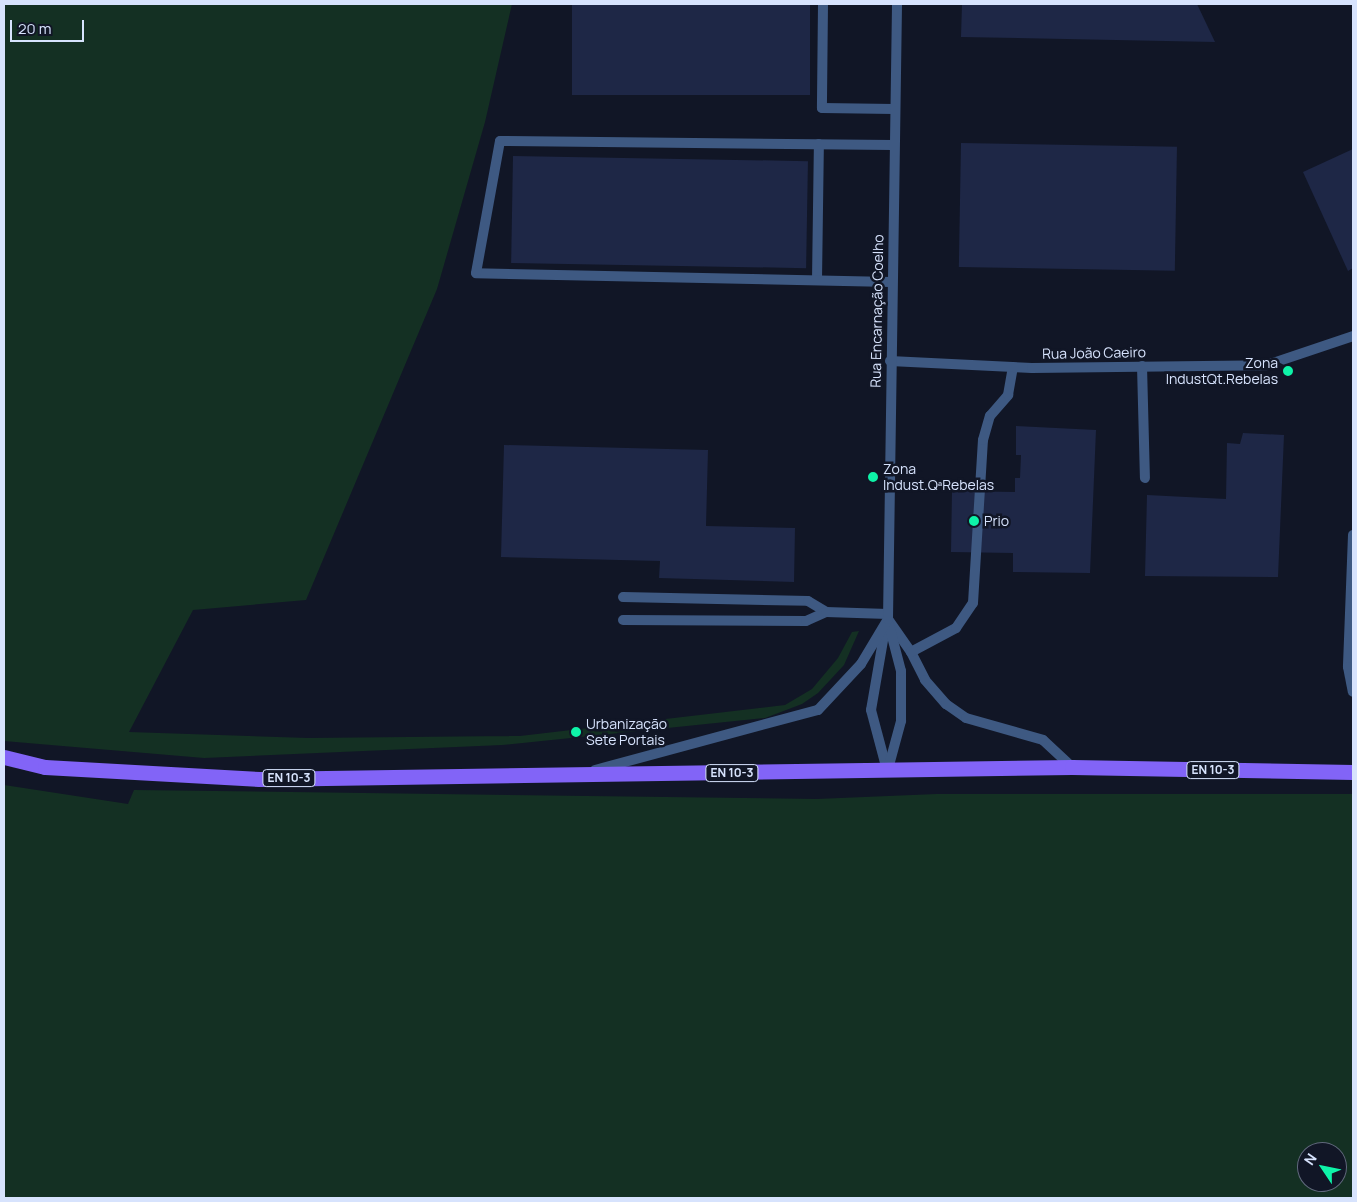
<!DOCTYPE html>
<html>
<head>
<meta charset="utf-8">
<style>
  body { margin:0 }
  #map { position:relative; width:1357px; height:1202px; overflow:hidden; background:#111626; font-family:Manrope,sans-serif }
  div>[style] { position:absolute }
  [style*='--x'] { left:calc(var(--x)*1px); top:calc(var(--y)*1px); width:calc(var(--w)*1px); rotate:calc(var(--a)*1deg) }
  .green>* { inset:0; background:#143023 }
  .building>* { inset:0; background:#1e2746; transform-origin:0 0 }
  .lane>* { height:10px; margin:-5px; padding:0 5px; transform-origin:5px; border-radius:5px; background:#3e5982 }
  .street>* { height:10px; margin:-5px; padding:0 5px; transform-origin:5px; border-radius:5px; background:#3e5982 }
  .primary>* { height:15px; margin:-7.5px; padding:0 7.5px; transform-origin:7.5px; border-radius:7.5px; background:#8264f7 }
  .dots>* { width:14px; height:14px; translate:-50% -50%; box-sizing:border-box; border:2px solid #111626; border-radius:50% }
  span { translate:-50% -50%; white-space:nowrap; text-align:center; line-height:1.15; -webkit-text-stroke:5px #111626; paint-order:stroke }
  .shield-label span { padding:1px 4px; background:#111626; border:1px solid; border-radius:4px; -webkit-text-stroke-width:0 }
  .shield-label { font-size:12px; color:#d7e3fd; font-weight:700 }
  .street-label { font-size:14px; color:#d7e3fd }
  .poi-label { font-size:14px; color:#d7e3fd }
  .right { translate:-100% -50%; text-align:right }
  .left { translate:0 -50%; text-align:left }
  .frame { position:absolute; inset:0; border:5px solid #d7e3fd; pointer-events:none }
  .north { position:absolute; left:1297px; top:1142px; width:50px; height:50px; box-sizing:border-box; background:#111626; border:1px solid #60687c; border-radius:50%; rotate:304deg; font-size:14px; font-weight:700; line-height:20px; text-align:center; color:#d7e3fd }
  .north::after { content:''; display:block; margin:auto; width:18px; height:22px; background:#0ef3a8; clip-path:polygon(50% 0,100% 100%,50% 72%,0 100%) }
  .scale { position:absolute; left:10px; top:20px; width:74px; height:22px; box-sizing:border-box; border:2px solid #d7e3fd; border-top:0; padding-left:6px; font-size:15px; line-height:18px; white-space:nowrap; color:#d7e3fd; -webkit-text-stroke:4px #111626; paint-order:stroke }
</style>
</head>
<body>
<div id="map">
  <div class="green">
    <div style="clip-path:polygon(4px 4px,512px 4px,485px 122px,437px 289px,306px 600px,193px 610px,129px 732px,308px 738px,520px 736px,785px 705px,812px 689px,838px 658px,852px 632px,859px 631px,844px 665px,818px 693px,802px 704px,765px 718px,502px 745px,204px 758px,4px 741px)"></div>
    <div style="clip-path:polygon(evenodd,4px 785px,128px 804px,134px 790px,817px 799px,937px 794px,1353px 794px,1353px 1198px,4px 1198px,4px 785px,1307px 1152px,1337px 1152px,1337px 1182px,1307px 1182px,1307px 1152px)"></div>
  </div>
  <div class="building">
    <div style="left:572px;top:4px;width:238px;height:91px"></div>
    <div style="clip-path:polygon(962px 4px,1197px 4px,1215px 42px,961px 37px)"></div>
    <div style="left:961px;top:143px;width:216px;height:124px;rotate:1deg"></div>
    <div style="clip-path:polygon(1353px 149px,1353px 268px,1348px 271px,1303px 172px)"></div>
    <div style="left:513px;top:156px;width:295px;height:107px;rotate:1deg"></div>
    <div style="clip-path:polygon(1016px 426px,1096px 430px,1090px 573px,1013px 572px,1013px 553px,951px 552px,952px 491px,1015px 492px,1015px 478px,1020px 478px,1021px 455px,1016px 455px)"></div>
    <div style="clip-path:polygon(1243px 433px,1284px 435px,1278px 577px,1145px 576px,1147px 495px,1226px 499px,1227px 443px,1240px 444px)"></div>
    <div style="clip-path:polygon(504px 445px,708px 450px,706px 526px,795px 528px,794px 582px,659px 578px,660px 561px,501px 557px)"></div>
  </div>
  <div class="lane">
    <div style="--x:823;--y:4;--w:104;--a:90.6"></div>
    <div style="--x:822;--y:108;--w:72;--a:0.8"></div>
    <div style="--x:817;--y:280;--w:136;--a:-89.2"></div>
    <div style="--x:891;--y:282;--w:415;--a:-178.8"></div>
    <div style="--x:476;--y:273;--w:134;--a:-79.7"></div>
    <div style="--x:500;--y:141;--w:393;--a:0.6"></div>
    <div style="--x:1142;--y:366;--w:112;--a:88.5"></div>
    <div style="--x:1353;--y:535;--w:132;--a:92.2"></div>
    <div style="--x:1348;--y:667;--w:25;--a:79"></div>
    <div style="--x:623;--y:597;--w:185;--a:1.2"></div>
    <div style="--x:808;--y:601;--w:21;--a:31"></div>
    <div style="--x:888;--y:619;--w:40;--a:55.1"></div>
    <div style="--x:911;--y:652;--w:31;--a:63"></div>
    <div style="--x:925;--y:680;--w:32;--a:49"></div>
    <div style="--x:946;--y:704;--w:24;--a:35"></div>
    <div style="--x:966;--y:718;--w:80;--a:15.9"></div>
    <div style="--x:1043;--y:740;--w:40;--a:43"></div>
    <div style="--x:623;--y:620;--w:183;--a:0.3"></div>
    <div style="--x:806;--y:621;--w:22;--a:-24"></div>
    <div style="--x:826;--y:612;--w:62;--a:1.8"></div>
    <div style="--x:885;--y:629;--w:82;--a:99.8"></div>
    <div style="--x:871;--y:710;--w:62;--a:75.1"></div>
    <div style="--x:911;--y:652;--w:51;--a:-28.1"></div>
    <div style="--x:956;--y:628;--w:30;--a:-56"></div>
    <div style="--x:973;--y:603;--w:163;--a:-86.5"></div>
    <div style="--x:983;--y:440;--w:25;--a:-74"></div>
    <div style="--x:990;--y:416;--w:28;--a:-49"></div>
    <div style="--x:1008;--y:395;--w:28;--a:-80"></div>
    <div style="--x:888;--y:769;--w:50;--a:-74.8"></div>
    <div style="--x:901;--y:721;--w:50;--a:-90"></div>
    <div style="--x:901;--y:671;--w:48;--a:-104.6"></div>
    <div style="--x:595;--y:770;--w:231;--a:-15.1"></div>
    <div style="--x:818;--y:710;--w:63;--a:-46.9"></div>
    <div style="--x:861;--y:664;--w:52;--a:-59"></div>
  </div>
  <div class="street">
    <div style="--x:890;--y:361;--w:142;--a:2.8"></div>
    <div style="--x:1032;--y:368;--w:235;--a:-0.7"></div>
    <div style="--x:1267;--y:365;--w:91;--a:-18.6"></div>
    <div style="--x:888;--y:619;--w:615;--a:-89.16"></div>
  </div>
  <div class="primary">
    <div style="--x:4;--y:757;--w:42;--a:13.7"></div>
    <div style="--x:45;--y:767;--w:215;--a:3.2"></div>
    <div style="--x:260;--y:779;--w:812;--a:-0.85"></div>
    <div style="--x:1072;--y:767;--w:281;--a:1"></div>
  </div>
  <div class="dots">
    <div style="left:1288px;top:371px;background:#0ef3a8"></div>
    <div style="left:873px;top:477px;background:#0ef3a8"></div>
    <div style="left:974px;top:521px;background:#0ef3a8"></div>
    <div style="left:576px;top:732px;background:#0ef3a8"></div>
  </div>
  <div class="shield-label">
    <span style="left:1213px;top:770px">EN 10-3</span>
    <span style="left:732px;top:773px">EN 10-3</span>
    <span style="left:289px;top:778px">EN 10-3</span>
  </div>
  <div class="street-label">
    <span style="left:877px;top:311px;rotate:-89deg">Rua Encarnação Coelho</span>
    <span style="left:1094px;top:353px;rotate:-1deg">Rua João Caeiro</span>
  </div>
  <div class="poi-label">
    <span class="right" style="left:1278px;top:371px">Zona<br>IndustQt.Rebelas</span>
    <span class="left" style="left:883px;top:477px">Zona<br>Indust.QªRebelas</span>
    <span class="left" style="left:984px;top:521px">Prio</span>
    <span class="left" style="left:586px;top:732px">Urbanização<br>Sete Portais</span>
  </div>
  <div class="frame"></div>
  <div class="north">N</div>
  <div class="scale">20 m</div>
</div>
</body>
</html>
